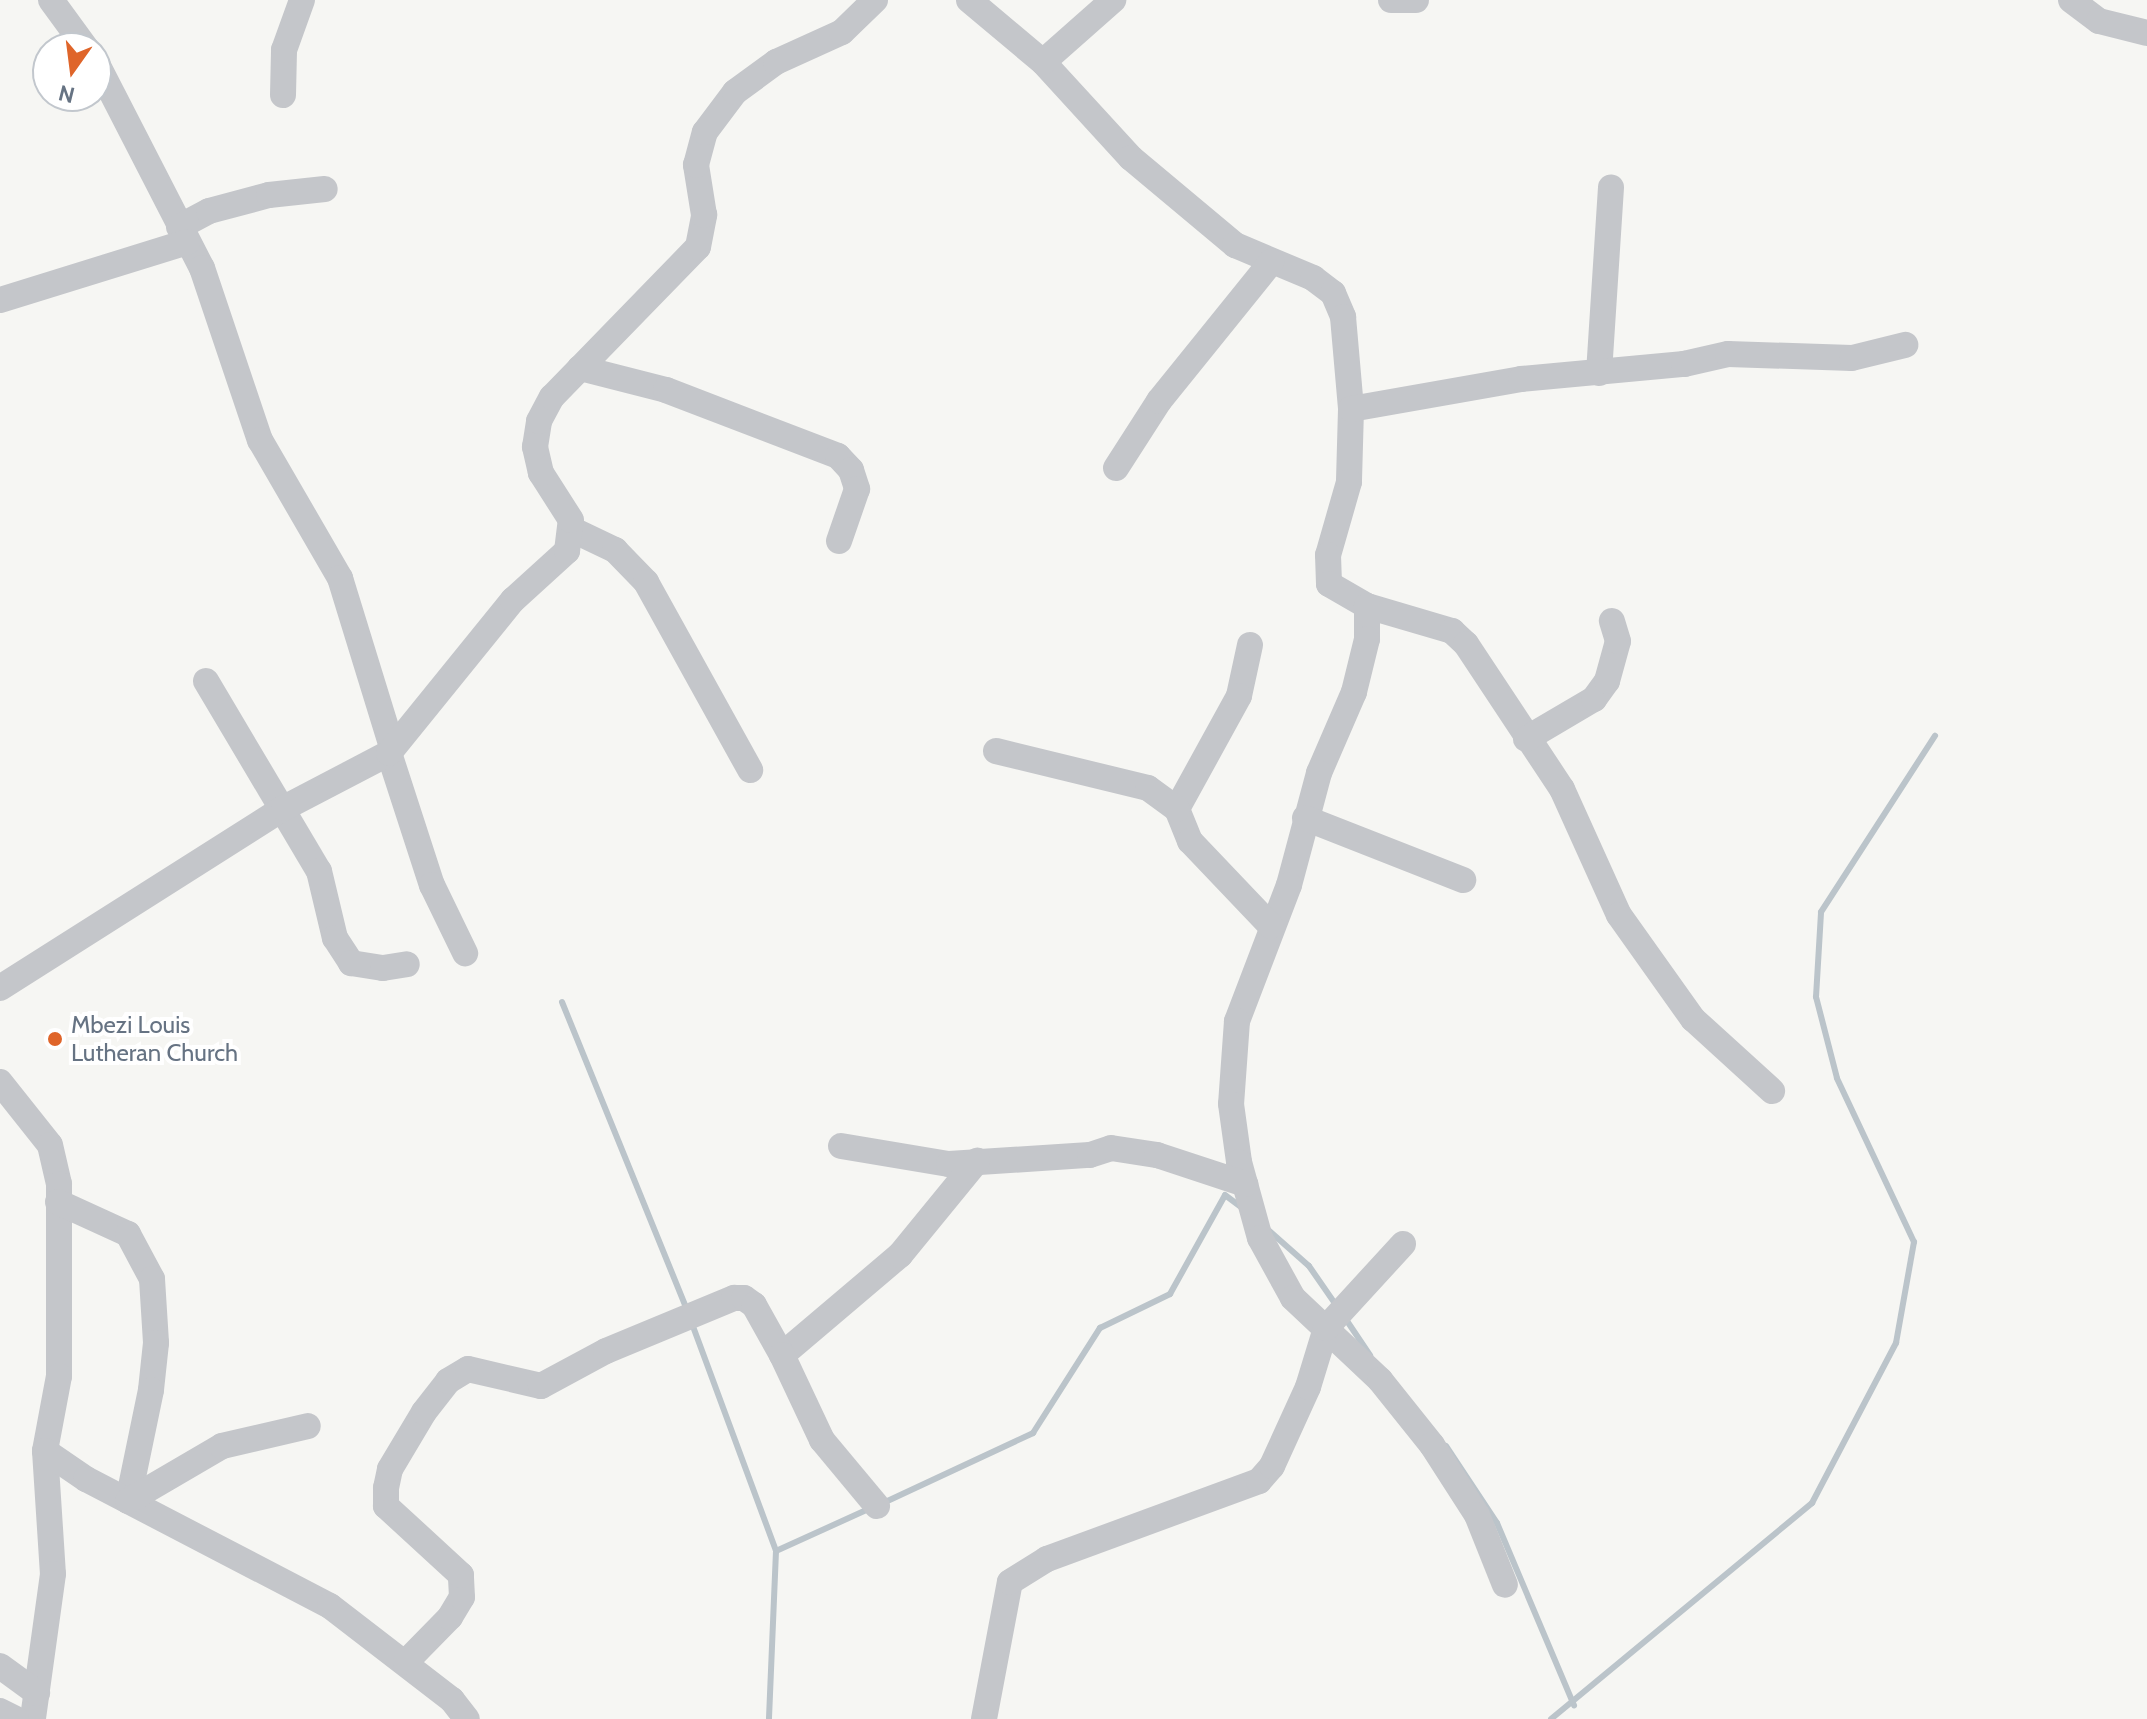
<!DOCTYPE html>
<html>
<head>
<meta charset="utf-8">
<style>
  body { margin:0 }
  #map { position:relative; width:2147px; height:1719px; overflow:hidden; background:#f6f6f3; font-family:Cabin,sans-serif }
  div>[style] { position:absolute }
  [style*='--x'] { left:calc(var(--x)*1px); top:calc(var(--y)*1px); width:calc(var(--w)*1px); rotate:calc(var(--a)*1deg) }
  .stream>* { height:6px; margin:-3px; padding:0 3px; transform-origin:3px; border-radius:3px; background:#bbc4ca }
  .street>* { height:26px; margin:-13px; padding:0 13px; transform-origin:13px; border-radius:13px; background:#c4c6ca }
  .dots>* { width:22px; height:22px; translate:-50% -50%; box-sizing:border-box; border:4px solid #fff; border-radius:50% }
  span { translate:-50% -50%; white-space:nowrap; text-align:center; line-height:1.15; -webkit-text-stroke:8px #fff; paint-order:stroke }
  .poi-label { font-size:24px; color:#667383 }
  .left { translate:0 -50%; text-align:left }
  .north { position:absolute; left:32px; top:32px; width:80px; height:80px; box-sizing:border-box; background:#fff; border:2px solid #c2c7cd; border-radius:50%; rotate:194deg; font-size:22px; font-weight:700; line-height:32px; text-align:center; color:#667383 }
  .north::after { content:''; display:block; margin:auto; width:28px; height:36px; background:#df652a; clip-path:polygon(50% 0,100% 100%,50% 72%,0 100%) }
</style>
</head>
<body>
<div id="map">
  <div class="stream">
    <div style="--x:562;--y:1002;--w:332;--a:67.9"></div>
    <div style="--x:1266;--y:1228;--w:57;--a:41.5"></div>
    <div style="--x:1309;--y:1266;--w:47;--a:55.3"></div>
    <div style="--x:1345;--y:1318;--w:45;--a:56"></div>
    <div style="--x:691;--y:1321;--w:245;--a:69.7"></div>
    <div style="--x:776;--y:1551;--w:168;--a:92.4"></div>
    <div style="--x:1446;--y:1446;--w:92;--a:56.5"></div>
    <div style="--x:1497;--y:1523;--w:198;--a:67.1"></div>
    <div style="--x:881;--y:1504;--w:168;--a:-25"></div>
    <div style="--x:1033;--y:1433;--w:125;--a:-57.5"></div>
    <div style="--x:1100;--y:1328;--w:78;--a:-25.9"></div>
    <div style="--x:1170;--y:1294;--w:113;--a:-60.9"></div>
    <div style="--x:1225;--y:1195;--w:21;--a:37"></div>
    <div style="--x:776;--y:1551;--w:104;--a:-24.4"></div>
    <div style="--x:1551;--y:1719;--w:339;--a:-39.6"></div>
    <div style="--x:1812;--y:1503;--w:181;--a:-62.3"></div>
    <div style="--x:1896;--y:1343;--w:103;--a:-79.9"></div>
    <div style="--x:1914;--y:1242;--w:181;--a:-115.2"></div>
    <div style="--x:1837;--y:1078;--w:84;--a:-104.5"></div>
    <div style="--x:1816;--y:997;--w:85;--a:-86.6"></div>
    <div style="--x:1821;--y:912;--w:210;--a:-57.1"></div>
  </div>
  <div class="street">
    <div style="--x:51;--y:0;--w:59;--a:53.9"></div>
    <div style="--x:969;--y:0;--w:97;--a:40"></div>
    <div style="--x:1043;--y:62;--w:130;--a:47.5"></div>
    <div style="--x:1131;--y:158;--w:136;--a:39.9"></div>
    <div style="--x:1235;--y:245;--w:85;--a:22.9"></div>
    <div style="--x:1313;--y:278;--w:25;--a:37"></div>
    <div style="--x:1333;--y:293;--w:26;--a:67"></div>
    <div style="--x:1343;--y:317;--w:92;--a:85"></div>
    <div style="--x:1351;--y:409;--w:73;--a:91.6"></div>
    <div style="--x:1349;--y:482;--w:76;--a:106"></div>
    <div style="--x:1328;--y:555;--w:29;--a:88"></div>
    <div style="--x:1329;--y:584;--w:44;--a:30.1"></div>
    <div style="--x:1367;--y:606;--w:89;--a:16.4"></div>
    <div style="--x:1452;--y:631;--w:19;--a:43"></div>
    <div style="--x:1466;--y:644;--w:174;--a:56.5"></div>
    <div style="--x:1562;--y:789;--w:138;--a:65.7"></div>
    <div style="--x:1619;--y:915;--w:128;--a:54.6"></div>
    <div style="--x:1693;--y:1019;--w:107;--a:42.3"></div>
    <div style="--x:1391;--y:0;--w:25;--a:0"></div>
    <div style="--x:2071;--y:0;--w:35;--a:37"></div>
    <div style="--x:2099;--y:21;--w:49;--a:14"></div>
    <div style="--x:96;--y:62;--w:232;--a:62.8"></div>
    <div style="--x:202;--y:268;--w:182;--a:71.4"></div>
    <div style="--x:260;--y:440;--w:160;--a:59.9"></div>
    <div style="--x:340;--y:578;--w:177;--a:72.9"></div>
    <div style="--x:1043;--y:62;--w:94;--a:-41.5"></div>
    <div style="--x:283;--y:95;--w:45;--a:-88.7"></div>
    <div style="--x:284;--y:50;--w:53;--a:-70.2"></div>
    <div style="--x:179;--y:227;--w:34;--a:-28"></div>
    <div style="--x:209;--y:211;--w:62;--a:-14.9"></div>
    <div style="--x:269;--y:195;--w:56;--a:-6.1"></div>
    <div style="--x:0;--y:300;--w:196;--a:-17.2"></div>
    <div style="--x:580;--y:368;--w:89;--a:14.3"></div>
    <div style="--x:666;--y:390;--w:184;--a:21"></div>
    <div style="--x:838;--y:456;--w:19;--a:47"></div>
    <div style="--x:851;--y:470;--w:20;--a:72"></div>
    <div style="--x:857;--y:489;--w:55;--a:109.1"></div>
    <div style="--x:1599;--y:373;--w:186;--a:-86.3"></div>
    <div style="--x:1351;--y:409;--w:173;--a:-10"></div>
    <div style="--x:1521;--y:379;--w:164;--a:-5.3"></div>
    <div style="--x:1684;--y:364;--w:45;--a:-12.8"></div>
    <div style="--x:1728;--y:354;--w:124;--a:1.8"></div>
    <div style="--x:1852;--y:358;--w:55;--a:-13.8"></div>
    <div style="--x:1116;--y:468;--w:80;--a:-57.3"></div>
    <div style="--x:1159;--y:401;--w:179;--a:-51.1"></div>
    <div style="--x:573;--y:530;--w:47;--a:25.5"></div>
    <div style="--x:615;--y:550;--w:45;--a:45.9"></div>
    <div style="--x:646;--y:582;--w:215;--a:61"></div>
    <div style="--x:1367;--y:606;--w:33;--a:90"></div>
    <div style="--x:1367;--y:639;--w:55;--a:103.8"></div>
    <div style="--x:1354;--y:692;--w:88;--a:113.4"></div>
    <div style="--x:1319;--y:773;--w:116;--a:105"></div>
    <div style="--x:1289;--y:885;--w:146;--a:110.9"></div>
    <div style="--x:1237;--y:1021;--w:83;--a:94.1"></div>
    <div style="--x:1231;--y:1104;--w:59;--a:82.1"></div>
    <div style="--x:1239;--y:1162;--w:79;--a:74.6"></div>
    <div style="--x:1260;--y:1238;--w:68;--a:61.2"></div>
    <div style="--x:1293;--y:1298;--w:120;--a:43.3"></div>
    <div style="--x:1380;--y:1380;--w:83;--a:51.3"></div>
    <div style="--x:1432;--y:1445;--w:83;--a:57.3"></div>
    <div style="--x:1477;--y:1515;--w:75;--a:68.2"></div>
    <div style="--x:1250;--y:645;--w:52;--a:102.2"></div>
    <div style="--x:1239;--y:696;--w:129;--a:118.8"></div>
    <div style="--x:1177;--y:809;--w:35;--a:68"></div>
    <div style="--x:1190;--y:841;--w:117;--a:46.4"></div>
    <div style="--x:206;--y:681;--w:221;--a:59.3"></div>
    <div style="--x:319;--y:871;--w:69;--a:76.6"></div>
    <div style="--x:335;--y:938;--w:30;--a:57"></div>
    <div style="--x:351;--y:963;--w:32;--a:9"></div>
    <div style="--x:383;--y:968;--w:24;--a:-9"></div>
    <div style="--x:1526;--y:739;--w:79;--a:-30.5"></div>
    <div style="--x:1594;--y:699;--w:22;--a:-54"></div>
    <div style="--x:1607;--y:681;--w:41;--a:-74.6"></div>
    <div style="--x:1618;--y:641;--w:21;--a:-107"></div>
    <div style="--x:996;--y:751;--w:156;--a:13.7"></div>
    <div style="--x:1148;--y:788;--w:36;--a:36"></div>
    <div style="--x:389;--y:753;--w:139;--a:72"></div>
    <div style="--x:432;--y:885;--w:76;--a:64.1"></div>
    <div style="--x:1305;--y:818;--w:170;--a:21.4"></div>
    <div style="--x:0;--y:988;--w:336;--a:-32.4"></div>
    <div style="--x:284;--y:808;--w:119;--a:-27.6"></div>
    <div style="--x:389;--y:753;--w:197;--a:-51"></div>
    <div style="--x:513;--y:600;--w:73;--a:-42.2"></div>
    <div style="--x:567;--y:551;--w:31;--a:-83"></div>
    <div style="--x:571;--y:520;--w:56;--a:-122.6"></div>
    <div style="--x:541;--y:473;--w:27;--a:-103"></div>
    <div style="--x:535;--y:447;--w:26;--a:-81"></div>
    <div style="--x:539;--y:421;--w:27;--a:-62"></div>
    <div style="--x:552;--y:397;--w:209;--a:-45.8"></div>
    <div style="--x:698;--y:247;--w:33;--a:-79"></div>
    <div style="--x:704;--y:215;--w:51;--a:-99.1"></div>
    <div style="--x:696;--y:165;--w:34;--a:-75"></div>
    <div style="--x:705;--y:132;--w:50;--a:-53.1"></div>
    <div style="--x:735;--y:92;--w:51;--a:-36.2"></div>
    <div style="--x:776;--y:62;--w:72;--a:-24.4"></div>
    <div style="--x:842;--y:32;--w:46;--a:-44.1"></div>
    <div style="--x:0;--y:1082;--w:80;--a:51.6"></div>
    <div style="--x:50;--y:1145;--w:40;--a:77"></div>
    <div style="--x:59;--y:1184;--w:192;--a:90"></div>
    <div style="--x:59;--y:1376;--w:76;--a:100.6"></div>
    <div style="--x:45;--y:1451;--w:123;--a:86.3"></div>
    <div style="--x:53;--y:1574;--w:146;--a:97.9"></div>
    <div style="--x:841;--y:1146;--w:109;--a:9.5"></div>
    <div style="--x:949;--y:1164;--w:141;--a:-3.7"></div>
    <div style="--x:1090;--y:1155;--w:22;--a:-18"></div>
    <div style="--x:1111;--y:1148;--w:47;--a:8.7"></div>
    <div style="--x:1157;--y:1155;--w:93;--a:18.2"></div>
    <div style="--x:58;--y:1202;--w:77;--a:24.6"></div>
    <div style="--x:128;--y:1234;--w:51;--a:61.9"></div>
    <div style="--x:152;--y:1279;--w:64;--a:86.4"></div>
    <div style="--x:156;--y:1343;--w:47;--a:96.1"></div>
    <div style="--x:151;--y:1390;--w:113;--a:101.7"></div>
    <div style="--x:782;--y:1355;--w:155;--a:-40.3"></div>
    <div style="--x:900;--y:1255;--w:122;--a:-50.7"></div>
    <div style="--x:45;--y:1451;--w:50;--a:34.3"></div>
    <div style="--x:86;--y:1479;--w:275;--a:27.5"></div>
    <div style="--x:330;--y:1606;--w:154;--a:37.6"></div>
    <div style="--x:452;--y:1700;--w:24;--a:52"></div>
    <div style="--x:128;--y:1501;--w:109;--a:-30.3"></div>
    <div style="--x:222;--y:1446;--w:88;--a:-13.1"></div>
    <div style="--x:406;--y:1662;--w:63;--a:-45.6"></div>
    <div style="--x:450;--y:1617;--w:23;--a:-59"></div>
    <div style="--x:462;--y:1597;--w:22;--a:-93"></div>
    <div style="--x:461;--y:1575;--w:102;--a:-137.4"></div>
    <div style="--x:386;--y:1506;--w:18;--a:-90"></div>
    <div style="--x:386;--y:1488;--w:19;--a:-78"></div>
    <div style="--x:390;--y:1469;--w:66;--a:-59.2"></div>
    <div style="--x:424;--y:1412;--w:39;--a:-52"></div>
    <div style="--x:448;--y:1381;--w:23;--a:-31"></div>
    <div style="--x:468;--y:1369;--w:75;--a:13.1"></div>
    <div style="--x:541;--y:1386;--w:74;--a:-28.3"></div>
    <div style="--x:606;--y:1351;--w:139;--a:-22.5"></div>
    <div style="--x:734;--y:1298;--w:10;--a:0"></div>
    <div style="--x:744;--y:1298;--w:12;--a:35"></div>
    <div style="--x:754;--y:1305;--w:57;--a:60.8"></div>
    <div style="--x:782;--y:1355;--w:94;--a:64.8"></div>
    <div style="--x:822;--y:1440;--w:86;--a:50.2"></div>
    <div style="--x:0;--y:1666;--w:46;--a:36.1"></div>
    <div style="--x:0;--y:1711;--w:18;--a:27"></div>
    <div style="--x:984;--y:1719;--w:139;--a:-79.3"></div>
    <div style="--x:1010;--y:1582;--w:44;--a:-31.9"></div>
    <div style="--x:1047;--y:1559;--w:226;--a:-20.2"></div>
    <div style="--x:1259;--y:1481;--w:20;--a:-49"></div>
    <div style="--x:1272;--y:1466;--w:87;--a:-65.5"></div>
    <div style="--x:1308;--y:1387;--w:62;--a:-73"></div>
    <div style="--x:1326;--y:1328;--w:114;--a:-47.5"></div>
  </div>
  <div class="dots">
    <div style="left:55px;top:1039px;background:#df652a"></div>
  </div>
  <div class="poi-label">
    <span class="left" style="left:71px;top:1039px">Mbezi Louis<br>Lutheran Church</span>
  </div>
  <div class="north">N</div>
</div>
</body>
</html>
